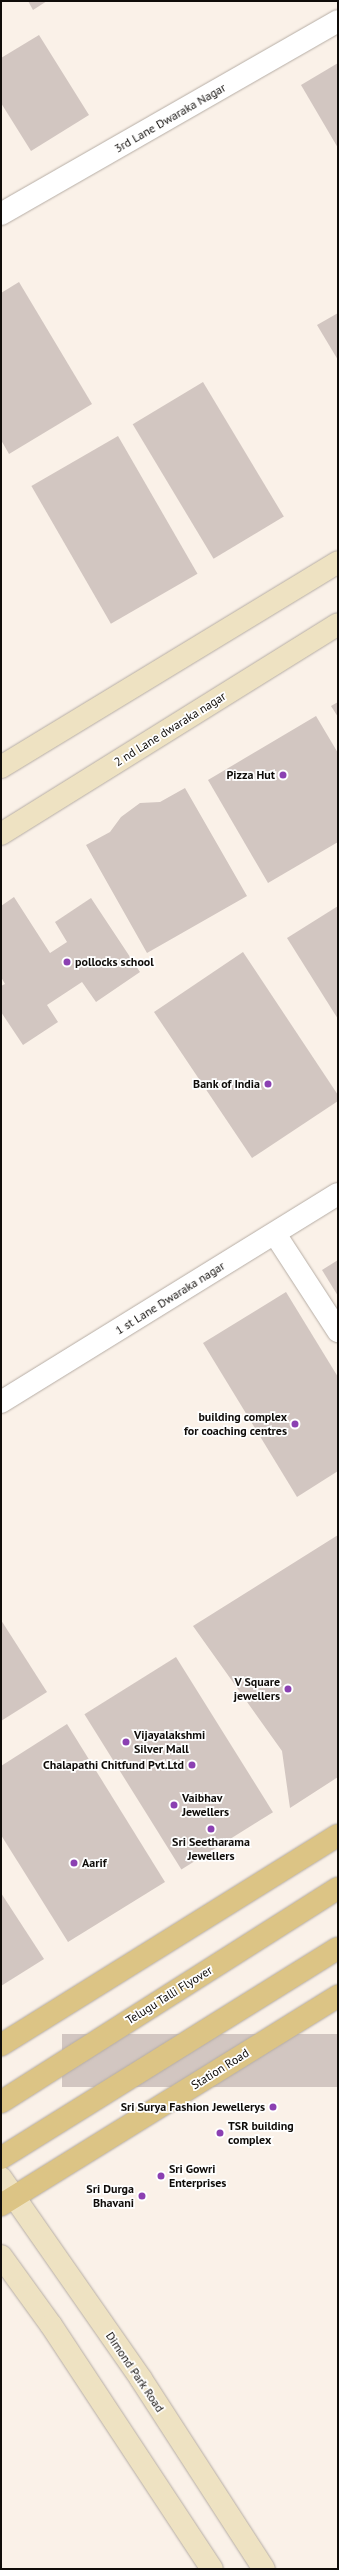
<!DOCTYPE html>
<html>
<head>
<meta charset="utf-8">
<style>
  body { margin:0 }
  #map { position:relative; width:339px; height:2570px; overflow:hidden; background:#faf1e8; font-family:"PT Sans",sans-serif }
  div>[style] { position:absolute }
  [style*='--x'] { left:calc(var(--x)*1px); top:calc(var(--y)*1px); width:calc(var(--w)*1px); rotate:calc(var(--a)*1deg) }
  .building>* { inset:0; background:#d2c6c1; transform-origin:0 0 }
  .roads { filter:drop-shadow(0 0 1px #b6ada5) drop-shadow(0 0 1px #b6ada5) }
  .street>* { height:22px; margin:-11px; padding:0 11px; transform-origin:11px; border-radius:11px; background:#fff }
  .secondary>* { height:22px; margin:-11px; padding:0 11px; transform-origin:11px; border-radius:11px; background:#eee2c2 }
  .primary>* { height:22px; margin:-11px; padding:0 11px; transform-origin:11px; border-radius:11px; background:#dcc485 }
  .dots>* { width:11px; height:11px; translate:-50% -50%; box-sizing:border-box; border:2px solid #fff; border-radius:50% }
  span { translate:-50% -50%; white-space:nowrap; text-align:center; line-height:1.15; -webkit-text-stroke:3.5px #fff; paint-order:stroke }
  .street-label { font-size:12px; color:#0f0c09 }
  .poi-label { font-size:12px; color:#0f0c09; font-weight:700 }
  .right { translate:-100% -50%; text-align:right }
  .left { translate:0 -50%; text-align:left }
  .frame { position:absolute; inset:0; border:2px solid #0f0c09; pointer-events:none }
</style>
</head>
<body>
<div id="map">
  <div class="building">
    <div style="clip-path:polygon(28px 1px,47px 1px,33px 10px)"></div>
    <div style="clip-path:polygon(39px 35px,89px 115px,31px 151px,1px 103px,1px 58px)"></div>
    <div style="clip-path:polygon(338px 63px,338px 148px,301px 85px)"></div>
    <div style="clip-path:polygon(19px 282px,92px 404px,9px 454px,1px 440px,1px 293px)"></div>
    <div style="clip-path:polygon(338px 313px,338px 360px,317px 325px)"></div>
    <div style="left:203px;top:382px;width:157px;height:82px;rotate:59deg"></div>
    <div style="left:118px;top:436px;width:159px;height:100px;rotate:60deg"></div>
    <div style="clip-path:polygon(338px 702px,338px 717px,331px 706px)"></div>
    <div style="clip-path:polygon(316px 716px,338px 753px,338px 842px,268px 883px,208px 780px)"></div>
    <div style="clip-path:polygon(185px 788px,247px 896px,147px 953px,86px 845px,110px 832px,121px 817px,140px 803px,160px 802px)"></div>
    <div style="clip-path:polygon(14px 897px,50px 953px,67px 942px,55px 922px,91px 898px,140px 972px,96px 1002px,82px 982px,47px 1005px,58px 1022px,23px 1045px,1px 1012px,1px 986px,5px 984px,1px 977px,1px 906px)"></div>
    <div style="clip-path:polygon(338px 906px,338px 1019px,287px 938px)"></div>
    <div style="clip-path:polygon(243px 952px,338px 1095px,338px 1101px,252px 1158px,154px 1012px)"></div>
    <div style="clip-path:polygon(338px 1260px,338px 1296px,322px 1270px)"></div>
    <div style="clip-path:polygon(286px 1292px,338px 1377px,338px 1471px,297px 1497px,203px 1343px)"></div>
    <div style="clip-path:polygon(338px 1535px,338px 1777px,290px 1808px,282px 1751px,193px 1626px)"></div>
    <div style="clip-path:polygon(1px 1620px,47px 1692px,1px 1721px)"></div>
    <div style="left:176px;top:1657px;width:183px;height:108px;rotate:58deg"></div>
    <div style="clip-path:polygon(67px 1724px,165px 1882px,68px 1942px,1px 1835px,1px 1766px)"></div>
    <div style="clip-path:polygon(1px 1893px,44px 1959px,1px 1986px)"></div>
    <div style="left:338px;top:2034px;width:53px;height:276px;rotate:90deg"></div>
  </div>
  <div class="roads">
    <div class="street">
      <div style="--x:1;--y:214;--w:388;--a:-29.8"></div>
      <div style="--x:275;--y:1234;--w:116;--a:57"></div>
      <div style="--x:1;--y:1402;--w:396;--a:-31.7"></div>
    </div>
    <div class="secondary">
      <div style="--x:1;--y:767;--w:394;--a:-31.3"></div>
      <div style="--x:1;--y:834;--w:397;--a:-31.9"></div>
      <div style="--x:1;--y:2178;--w:245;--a:55.1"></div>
      <div style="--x:141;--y:2379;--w:226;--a:57.1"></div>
      <div style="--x:1;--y:2256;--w:85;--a:54.1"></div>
      <div style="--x:51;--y:2325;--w:292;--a:56.6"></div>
    </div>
    <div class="primary">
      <div style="--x:1;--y:2045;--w:397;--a:-31.9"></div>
      <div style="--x:1;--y:2102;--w:399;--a:-32.4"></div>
      <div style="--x:1;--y:2158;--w:397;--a:-31.9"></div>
      <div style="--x:1;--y:2205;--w:397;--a:-31.8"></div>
    </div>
  </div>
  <div class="dots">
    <div style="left:283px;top:775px;background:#8b40b2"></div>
    <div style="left:67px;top:962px;background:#8b40b2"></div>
    <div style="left:268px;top:1084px;background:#8b40b2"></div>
    <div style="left:295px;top:1424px;background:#8b40b2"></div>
    <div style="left:288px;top:1689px;background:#8b40b2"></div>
    <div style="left:126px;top:1742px;background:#8b40b2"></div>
    <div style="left:192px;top:1765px;background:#8b40b2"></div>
    <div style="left:174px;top:1805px;background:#8b40b2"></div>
    <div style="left:211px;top:1829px;background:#8b40b2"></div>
    <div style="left:74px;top:1863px;background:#8b40b2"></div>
    <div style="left:273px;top:2107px;background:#8b40b2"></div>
    <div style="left:220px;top:2133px;background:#8b40b2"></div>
    <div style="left:161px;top:2176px;background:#8b40b2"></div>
    <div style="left:142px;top:2196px;background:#8b40b2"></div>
  </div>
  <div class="street-label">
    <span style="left:170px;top:118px;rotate:-30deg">3rd Lane Dwaraka Nagar</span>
    <span style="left:170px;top:729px;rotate:-32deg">2 nd Lane dwaraka nagar</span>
    <span style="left:170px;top:1298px;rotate:-32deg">1 st Lane Dwaraka nagar</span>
    <span style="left:169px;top:1995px;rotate:-32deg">Telugu Talli Flyover</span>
    <span style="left:220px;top:2069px;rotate:-32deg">Station Road</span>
    <span style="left:135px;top:2372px;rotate:56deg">Dimond Park Road</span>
  </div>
  <div class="poi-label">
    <span class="right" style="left:275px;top:775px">Pizza Hut</span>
    <span class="left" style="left:75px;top:962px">pollocks school</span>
    <span class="right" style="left:260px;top:1084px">Bank of India</span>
    <span class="right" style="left:287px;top:1424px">building complex<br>for coaching centres</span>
    <span class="right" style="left:280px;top:1689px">V Square<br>jewellers</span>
    <span class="left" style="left:134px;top:1742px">Vijayalakshmi<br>Silver Mall</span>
    <span class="right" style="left:184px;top:1765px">Chalapathi Chitfund Pvt.Ltd</span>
    <span class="left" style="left:182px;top:1805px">Vaibhav<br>Jewellers</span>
    <span style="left:211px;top:1849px">Sri Seetharama<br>Jewellers</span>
    <span class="left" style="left:82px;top:1863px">Aarif</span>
    <span class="right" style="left:265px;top:2107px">Sri Surya Fashion Jewellerys</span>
    <span class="left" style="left:228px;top:2133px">TSR building<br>complex</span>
    <span class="left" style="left:169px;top:2176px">Sri Gowri<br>Enterprises</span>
    <span class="right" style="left:134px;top:2196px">Sri Durga<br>Bhavani</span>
  </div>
  <div class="frame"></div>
</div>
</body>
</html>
